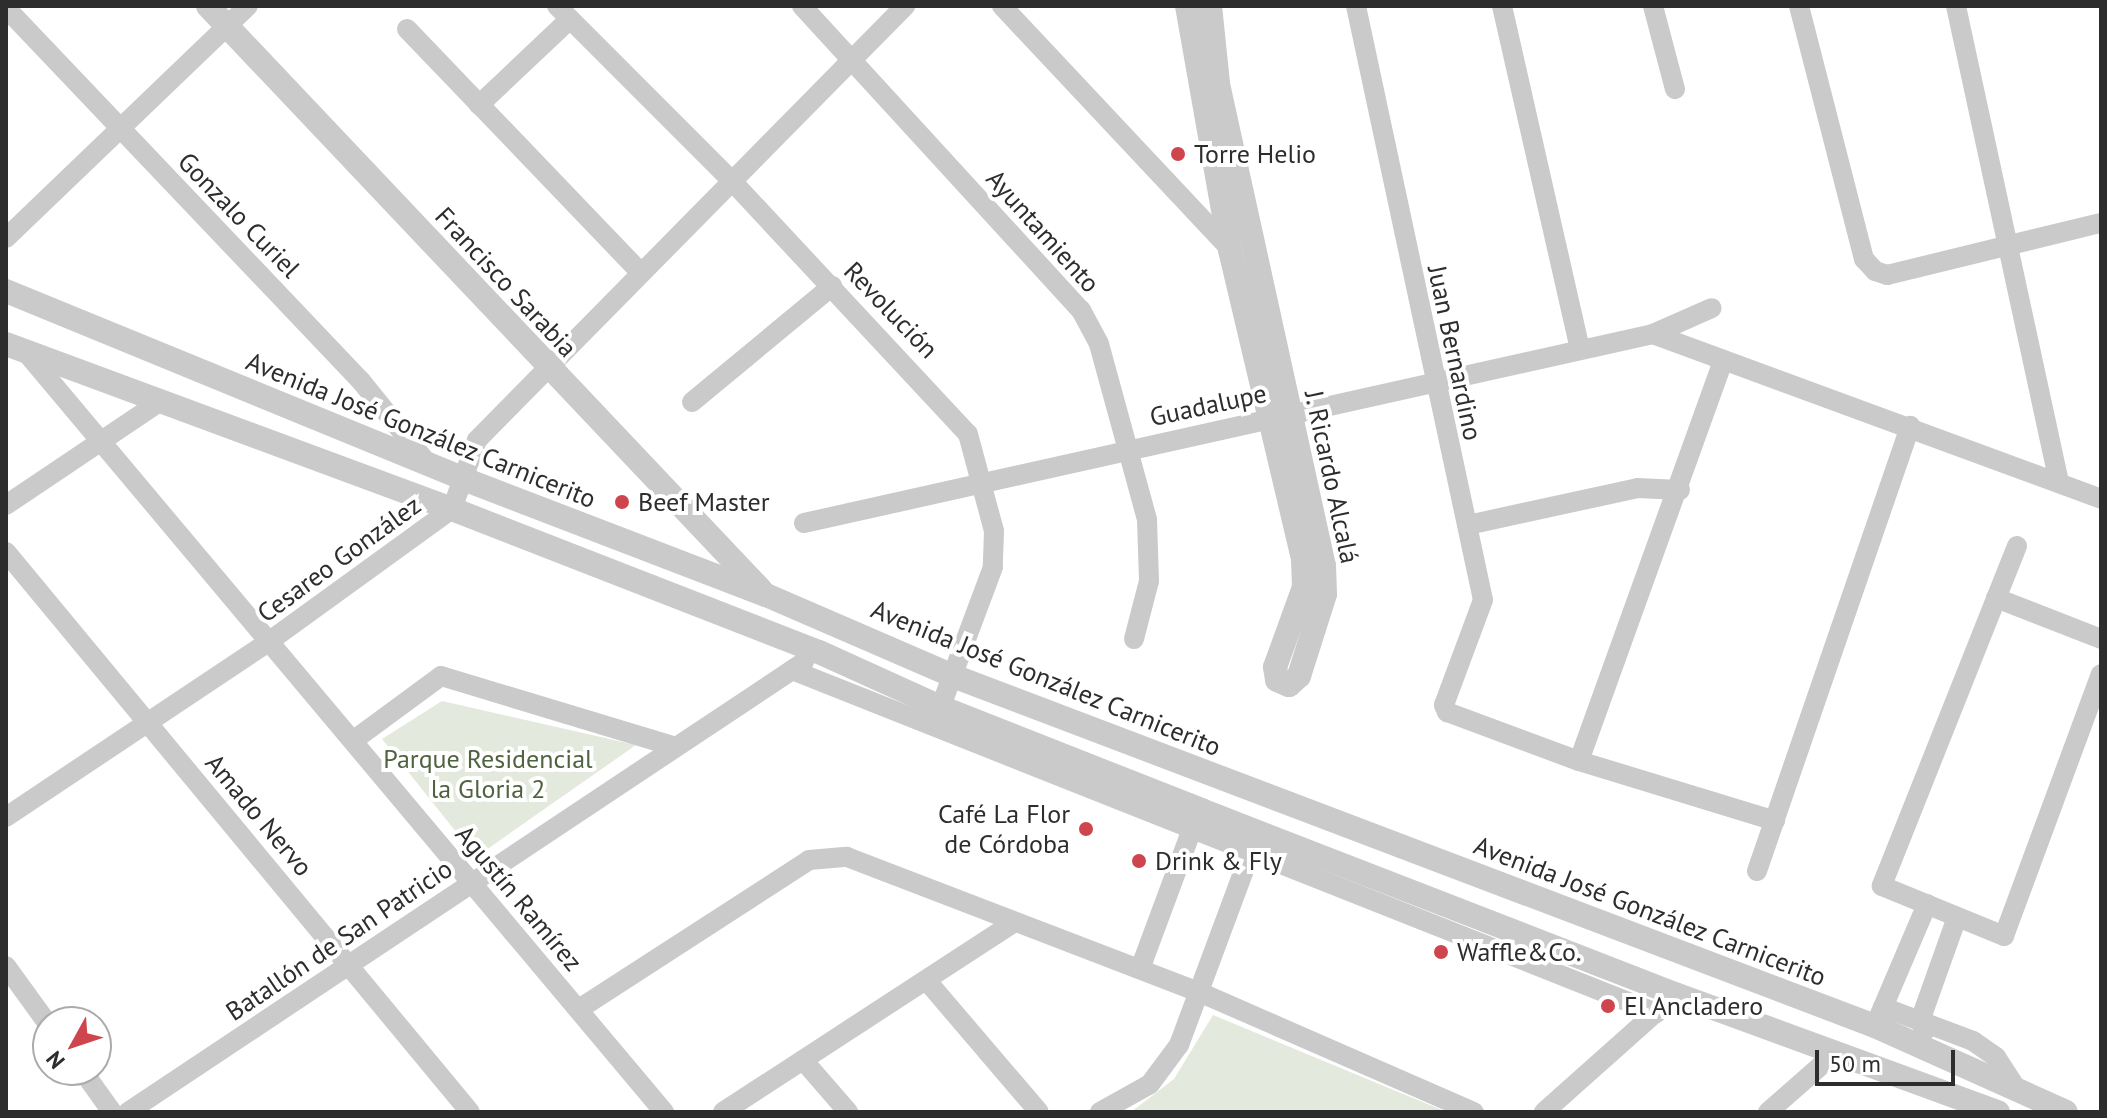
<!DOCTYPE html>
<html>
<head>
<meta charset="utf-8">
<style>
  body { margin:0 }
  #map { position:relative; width:2107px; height:1118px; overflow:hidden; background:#fff; font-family:"PT Sans",sans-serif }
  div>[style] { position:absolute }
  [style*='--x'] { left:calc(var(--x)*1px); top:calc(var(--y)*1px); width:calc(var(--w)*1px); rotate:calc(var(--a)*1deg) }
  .green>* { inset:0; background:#e3e9dc }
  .minor>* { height:20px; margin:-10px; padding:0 10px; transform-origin:10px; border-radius:10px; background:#cacaca }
  .tertiary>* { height:24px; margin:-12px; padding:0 12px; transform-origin:12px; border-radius:12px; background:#cacaca }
  .dots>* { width:22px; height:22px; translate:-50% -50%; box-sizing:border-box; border:4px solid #fff; border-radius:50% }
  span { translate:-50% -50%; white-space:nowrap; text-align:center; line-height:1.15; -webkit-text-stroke:8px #fff; paint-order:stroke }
  .poi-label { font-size:26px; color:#2d2d2d }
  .left { translate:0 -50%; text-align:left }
  .right { translate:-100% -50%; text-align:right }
  .street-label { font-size:26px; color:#2d2d2d }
  .park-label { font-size:26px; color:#506340 }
  .frame { position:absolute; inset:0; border:8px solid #2d2d2d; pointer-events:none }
  .north { position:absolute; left:32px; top:1006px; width:80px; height:80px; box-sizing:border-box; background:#fff; border:2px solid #ababab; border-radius:50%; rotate:230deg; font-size:22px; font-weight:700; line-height:32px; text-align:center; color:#2d2d2d }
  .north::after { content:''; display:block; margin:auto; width:28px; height:36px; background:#cf454e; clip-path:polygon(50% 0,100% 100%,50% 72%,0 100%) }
  .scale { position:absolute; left:1815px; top:1050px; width:140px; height:36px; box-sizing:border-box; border:4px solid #2d2d2d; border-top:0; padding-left:10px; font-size:24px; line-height:28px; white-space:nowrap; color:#2d2d2d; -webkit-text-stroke:6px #fff; paint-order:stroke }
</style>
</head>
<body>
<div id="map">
  <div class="green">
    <div style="clip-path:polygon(442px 701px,636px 745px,476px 857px,382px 739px)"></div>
    <div style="clip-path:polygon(1213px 1015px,1396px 1091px,1447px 1112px,1131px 1112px,1174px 1079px)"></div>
  </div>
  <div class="minor">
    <div style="--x:557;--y:6;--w:246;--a:45"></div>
    <div style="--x:731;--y:180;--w:347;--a:47"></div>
    <div style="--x:968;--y:434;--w:100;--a:75"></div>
    <div style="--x:994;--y:531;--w:36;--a:92"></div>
    <div style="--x:993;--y:567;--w:165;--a:110.5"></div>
    <div style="--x:802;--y:6;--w:413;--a:47.5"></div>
    <div style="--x:1081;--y:310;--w:38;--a:62"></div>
    <div style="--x:1099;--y:344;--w:182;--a:74.7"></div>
    <div style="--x:1147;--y:520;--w:61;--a:88.1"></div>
    <div style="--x:1149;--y:581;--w:60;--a:104.5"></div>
    <div style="--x:1002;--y:6;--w:336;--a:46.8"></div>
    <div style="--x:1356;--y:6;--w:607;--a:77.93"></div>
    <div style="--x:1483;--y:600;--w:112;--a:110.4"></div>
    <div style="--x:1444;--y:705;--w:8;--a:67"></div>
    <div style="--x:1447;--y:712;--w:141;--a:20.4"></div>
    <div style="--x:1579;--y:761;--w:205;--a:17"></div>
    <div style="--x:1502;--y:6;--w:351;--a:77.2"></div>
    <div style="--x:1653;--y:6;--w:86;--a:75.2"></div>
    <div style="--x:1799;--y:6;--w:261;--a:75.6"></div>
    <div style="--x:1864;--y:259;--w:16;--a:47"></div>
    <div style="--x:1875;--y:271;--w:13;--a:18"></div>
    <div style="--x:1887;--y:275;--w:220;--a:-13.7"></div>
    <div style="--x:1956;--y:6;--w:488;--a:77.8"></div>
    <div style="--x:6;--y:8;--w:515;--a:46.42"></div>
    <div style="--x:361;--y:381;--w:107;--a:51.1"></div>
    <div style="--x:407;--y:29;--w:335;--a:46.2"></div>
    <div style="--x:479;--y:105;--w:125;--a:-43.4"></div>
    <div style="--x:6;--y:238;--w:335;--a:-43.8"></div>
    <div style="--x:1653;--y:334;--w:477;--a:20.2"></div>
    <div style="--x:25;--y:351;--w:994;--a:49.98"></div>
    <div style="--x:692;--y:402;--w:182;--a:-39.6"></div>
    <div style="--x:6;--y:505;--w:187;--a:-33.9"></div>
    <div style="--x:804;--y:523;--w:870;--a:-12.55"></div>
    <div style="--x:1653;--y:334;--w:64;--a:-23.8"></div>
    <div style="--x:1468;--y:525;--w:173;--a:-12.3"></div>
    <div style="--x:1637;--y:488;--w:43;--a:2.7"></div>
    <div style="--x:2017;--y:546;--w:366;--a:111.7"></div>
    <div style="--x:1882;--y:886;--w:132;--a:22.3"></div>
    <div style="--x:2004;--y:936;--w:279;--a:-69.7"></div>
    <div style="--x:6;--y:552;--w:727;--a:50.36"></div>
    <div style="--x:1996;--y:598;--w:113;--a:21.3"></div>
    <div style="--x:792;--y:670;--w:930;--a:21.65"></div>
    <div style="--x:354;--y:740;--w:108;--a:-36.3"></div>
    <div style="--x:441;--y:676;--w:245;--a:16.8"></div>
    <div style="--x:1579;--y:761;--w:426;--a:-70.2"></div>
    <div style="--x:6;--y:817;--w:319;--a:-33.7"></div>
    <div style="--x:271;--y:640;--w:223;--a:-35.9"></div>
    <div style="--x:452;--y:509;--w:73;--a:-70.1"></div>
    <div style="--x:477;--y:440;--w:610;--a:-45.4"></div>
    <div style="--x:1757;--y:871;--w:471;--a:-71"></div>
    <div style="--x:6;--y:966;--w:72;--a:54.1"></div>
    <div style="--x:1140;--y:969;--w:149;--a:-69.6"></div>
    <div style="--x:927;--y:981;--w:172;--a:49.5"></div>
    <div style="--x:1883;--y:1007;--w:96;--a:20.7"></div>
    <div style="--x:1973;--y:1041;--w:28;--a:35"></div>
    <div style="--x:1996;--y:1057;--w:35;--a:57"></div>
    <div style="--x:579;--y:1009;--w:274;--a:-32.9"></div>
    <div style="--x:809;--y:860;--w:38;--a:-5"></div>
    <div style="--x:847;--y:857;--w:377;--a:21"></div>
    <div style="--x:1199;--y:992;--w:300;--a:23.6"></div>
    <div style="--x:1878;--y:1019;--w:125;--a:-66.9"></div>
    <div style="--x:1925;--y:1031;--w:11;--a:-117"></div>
    <div style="--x:1920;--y:1021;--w:110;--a:-70.4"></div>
    <div style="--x:803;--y:1060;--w:69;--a:49.1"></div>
    <div style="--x:82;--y:1070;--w:52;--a:54.5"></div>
    <div style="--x:128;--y:1112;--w:812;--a:-33.65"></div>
    <div style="--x:723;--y:1112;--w:346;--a:-33.1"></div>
    <div style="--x:1100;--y:1112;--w:57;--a:-29.2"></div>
    <div style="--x:1150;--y:1084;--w:49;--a:-53.4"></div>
    <div style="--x:1179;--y:1045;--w:207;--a:-69.6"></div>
    <div style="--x:1251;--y:851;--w:11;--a:-34"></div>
    <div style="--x:1544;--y:1112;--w:159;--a:-41.7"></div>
    <div style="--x:1768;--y:1112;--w:88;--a:-41.3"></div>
  </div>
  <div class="tertiary">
    <div style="--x:208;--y:6;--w:804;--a:46.56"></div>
    <div style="--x:1187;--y:6;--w:248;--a:80"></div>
    <div style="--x:1230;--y:250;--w:318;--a:76.7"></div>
    <div style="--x:1303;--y:559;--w:28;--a:88"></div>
    <div style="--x:1304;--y:587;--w:85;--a:109.9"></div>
    <div style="--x:1275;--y:667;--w:13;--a:81"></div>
    <div style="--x:1277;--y:680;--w:13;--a:23"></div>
    <div style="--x:1289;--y:685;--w:13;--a:-42"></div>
    <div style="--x:1299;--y:676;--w:86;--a:-72.4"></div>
    <div style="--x:1325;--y:594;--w:28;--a:-92"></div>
    <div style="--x:1324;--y:566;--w:494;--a:-102.4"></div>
    <div style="--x:1218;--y:83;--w:77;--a:-95.9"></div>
    <div style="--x:6;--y:291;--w:492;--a:22.3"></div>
    <div style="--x:461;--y:478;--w:327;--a:21"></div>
    <div style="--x:766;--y:595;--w:204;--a:23.4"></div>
    <div style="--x:953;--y:676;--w:986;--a:20.79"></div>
    <div style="--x:1875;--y:1026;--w:209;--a:24.2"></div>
    <div style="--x:6;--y:344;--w:476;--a:20.3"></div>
    <div style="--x:452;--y:509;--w:394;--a:21.3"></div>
    <div style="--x:819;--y:652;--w:133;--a:24.4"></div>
    <div style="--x:940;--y:707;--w:281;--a:21.5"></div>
    <div style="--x:1201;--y:810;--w:508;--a:21.22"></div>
    <div style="--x:1675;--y:994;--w:344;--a:20.1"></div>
  </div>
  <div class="dots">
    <div style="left:1178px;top:154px;background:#cf454e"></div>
    <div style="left:622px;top:502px;background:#cf454e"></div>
    <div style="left:1086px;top:829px;background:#cf454e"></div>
    <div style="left:1139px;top:861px;background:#cf454e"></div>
    <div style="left:1441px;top:952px;background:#cf454e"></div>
    <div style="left:1608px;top:1006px;background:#cf454e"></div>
  </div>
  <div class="poi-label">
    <span class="left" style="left:1194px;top:154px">Torre Helio</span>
    <span class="left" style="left:638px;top:502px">Beef Master</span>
    <span class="right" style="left:1070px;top:829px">Café La Flor<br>de Córdoba</span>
    <span class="left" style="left:1155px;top:861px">Drink &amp; Fly</span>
    <span class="left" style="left:1457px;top:952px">Waffle&amp;Co.</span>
    <span class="left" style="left:1624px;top:1006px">El Ancladero</span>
  </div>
  <div class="street-label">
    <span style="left:239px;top:215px;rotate:46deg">Gonzalo Curiel</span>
    <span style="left:1043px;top:231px;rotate:48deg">Ayuntamiento</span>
    <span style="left:506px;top:282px;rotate:47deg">Francisco Sarabia</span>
    <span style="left:891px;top:310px;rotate:46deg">Revolución</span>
    <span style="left:1455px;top:353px;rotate:78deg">Juan Bernardino</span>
    <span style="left:1208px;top:405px;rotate:-12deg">Guadalupe</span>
    <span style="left:421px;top:430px;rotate:22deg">Avenida José González Carnicerito</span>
    <span style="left:1332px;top:477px;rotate:78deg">J. Ricardo Alcalá</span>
    <span style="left:339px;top:559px;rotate:-36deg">Cesareo González</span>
    <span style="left:1046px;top:678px;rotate:22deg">Avenida José González Carnicerito</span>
    <span style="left:259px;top:815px;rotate:50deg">Amado Nervo</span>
    <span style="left:519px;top:898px;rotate:50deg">Agustín Ramírez</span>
    <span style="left:1650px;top:911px;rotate:21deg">Avenida José González Carnicerito</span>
    <span style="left:339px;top:940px;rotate:-34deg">Batallón de San Patricio</span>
  </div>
  <div class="park-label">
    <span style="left:488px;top:774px">Parque Residencial<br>la Gloria 2</span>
  </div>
  <div class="frame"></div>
  <div class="north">N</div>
  <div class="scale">50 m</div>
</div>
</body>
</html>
